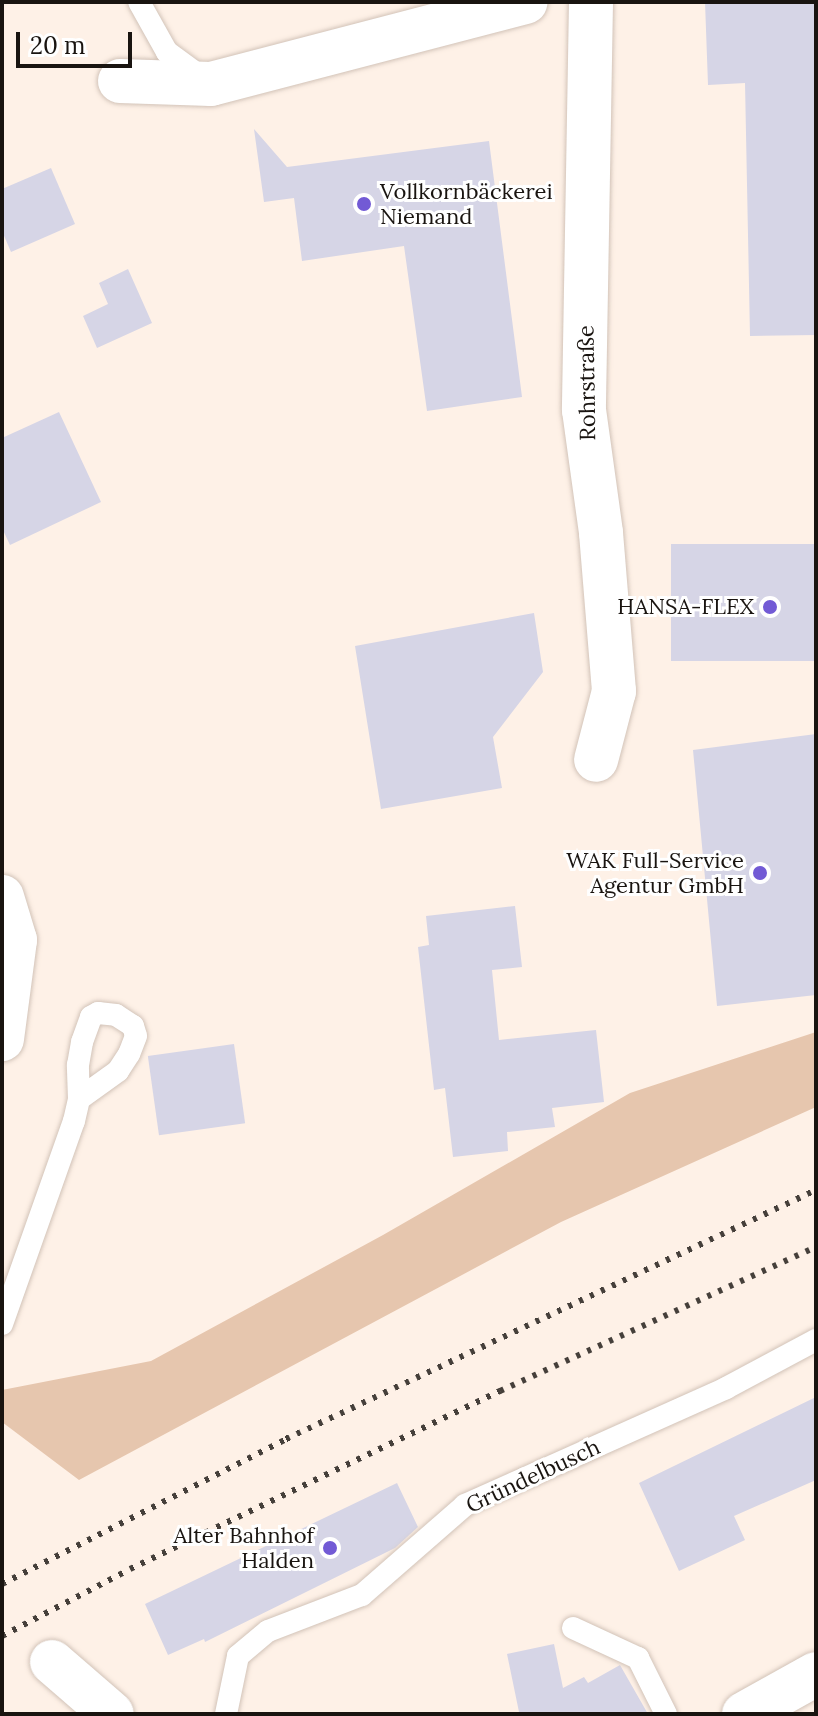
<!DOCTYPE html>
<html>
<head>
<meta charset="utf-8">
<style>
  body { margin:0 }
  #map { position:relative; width:818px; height:1716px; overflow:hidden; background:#fef1e7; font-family:Lora,serif }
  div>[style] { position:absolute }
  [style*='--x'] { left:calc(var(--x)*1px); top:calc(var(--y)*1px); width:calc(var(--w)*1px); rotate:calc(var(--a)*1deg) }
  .green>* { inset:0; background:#e6c6ae }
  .building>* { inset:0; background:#d6d5e6; transform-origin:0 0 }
  .roads { filter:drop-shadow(0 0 2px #d2c3b8) drop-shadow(0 0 2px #d2c3b8) }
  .service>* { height:22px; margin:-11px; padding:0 11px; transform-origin:11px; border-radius:11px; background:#fff }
  .minor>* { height:44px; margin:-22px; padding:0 22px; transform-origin:22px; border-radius:22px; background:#fff }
  .rail>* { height:6px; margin-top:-3px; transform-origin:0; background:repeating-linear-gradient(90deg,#453f3a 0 4px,transparent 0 12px) }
  .dots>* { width:22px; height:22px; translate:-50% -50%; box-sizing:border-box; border:4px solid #fff; border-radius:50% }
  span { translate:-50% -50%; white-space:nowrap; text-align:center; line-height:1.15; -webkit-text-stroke:6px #fff; paint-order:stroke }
  .poi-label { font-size:22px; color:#191410 }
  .left { translate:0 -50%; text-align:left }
  .right { translate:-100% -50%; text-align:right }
  .street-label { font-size:22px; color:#191410 }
  .frame { position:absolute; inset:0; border:4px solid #191410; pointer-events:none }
  .scale { position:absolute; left:16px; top:32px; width:116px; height:36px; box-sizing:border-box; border:4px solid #191410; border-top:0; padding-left:10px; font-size:24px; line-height:28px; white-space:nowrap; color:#191410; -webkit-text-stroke:6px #fff; paint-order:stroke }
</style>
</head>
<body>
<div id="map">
  <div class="green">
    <div style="clip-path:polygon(816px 1032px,816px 1107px,561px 1222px,79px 1480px,2px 1422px,2px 1390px,151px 1361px,383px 1235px,630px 1093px)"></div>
  </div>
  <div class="building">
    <div style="clip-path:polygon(705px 2px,816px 2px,816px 335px,750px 336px,745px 83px,708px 85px)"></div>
    <div style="clip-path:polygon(254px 129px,287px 167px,489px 141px,522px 397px,427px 411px,404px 246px,302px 261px,294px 198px,264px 202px)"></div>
    <div style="clip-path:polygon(51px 168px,75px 224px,11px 252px,2px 231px,2px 189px)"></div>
    <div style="clip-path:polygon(128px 269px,152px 323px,97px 348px,83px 316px,108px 304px,99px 283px)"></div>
    <div style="clip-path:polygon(59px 412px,101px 502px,10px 545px,2px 528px,2px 438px)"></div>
    <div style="left:816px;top:544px;width:117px;height:145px;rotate:90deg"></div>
    <div style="clip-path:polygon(534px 613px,543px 672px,493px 737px,502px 788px,381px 809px,355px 646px)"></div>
    <div style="clip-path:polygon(816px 734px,816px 995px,717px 1006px,693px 750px)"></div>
    <div style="clip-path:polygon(515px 906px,522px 967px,492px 970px,499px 1040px,596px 1030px,604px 1102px,552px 1108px,555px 1127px,507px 1132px,508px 1151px,453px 1157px,445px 1088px,434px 1090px,418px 947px,429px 945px,426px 916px)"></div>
    <div style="left:234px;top:1044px;width:80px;height:87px;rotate:82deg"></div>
    <div style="clip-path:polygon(816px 1397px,816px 1480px,734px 1516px,745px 1540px,679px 1571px,639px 1483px)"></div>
    <div style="clip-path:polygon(397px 1483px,418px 1527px,395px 1548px,205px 1642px,204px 1639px,168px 1655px,145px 1604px)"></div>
    <div style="clip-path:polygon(554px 1644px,563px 1688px,584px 1677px,588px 1683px,620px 1665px,648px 1714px,515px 1714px,519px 1712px,507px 1654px)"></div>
  </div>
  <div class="roads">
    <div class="service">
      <div style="--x:139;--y:2;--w:57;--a:60.8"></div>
      <div style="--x:167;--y:52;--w:46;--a:36.1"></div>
      <div style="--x:2;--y:1324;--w:215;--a:-70.5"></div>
      <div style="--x:74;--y:1121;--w:23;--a:-77"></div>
      <div style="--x:79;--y:1099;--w:34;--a:-92"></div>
      <div style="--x:78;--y:1065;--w:23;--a:-80"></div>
      <div style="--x:82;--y:1042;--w:27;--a:-70"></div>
      <div style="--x:91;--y:1017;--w:8;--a:-30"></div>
      <div style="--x:98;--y:1013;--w:18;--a:6"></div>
      <div style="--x:116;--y:1015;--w:20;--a:33"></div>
      <div style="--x:133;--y:1026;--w:10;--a:73"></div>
      <div style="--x:136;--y:1036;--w:19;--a:111"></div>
      <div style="--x:129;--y:1054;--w:20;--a:123"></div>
      <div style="--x:118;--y:1071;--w:48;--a:144.3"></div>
      <div style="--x:573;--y:1628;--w:72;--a:24.8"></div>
      <div style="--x:638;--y:1658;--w:63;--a:63.4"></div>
      <div style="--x:226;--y:1714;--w:59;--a:-78.3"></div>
      <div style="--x:238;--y:1656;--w:39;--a:-40"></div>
      <div style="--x:268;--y:1631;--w:101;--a:-21"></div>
      <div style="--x:362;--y:1595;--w:137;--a:-41.1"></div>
      <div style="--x:465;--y:1505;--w:286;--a:-24.1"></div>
      <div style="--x:726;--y:1388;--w:102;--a:-28.1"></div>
    </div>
    <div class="minor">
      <div style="--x:591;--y:2;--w:408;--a:91"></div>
      <div style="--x:584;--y:410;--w:124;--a:82.1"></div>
      <div style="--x:601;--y:533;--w:159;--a:85.3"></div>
      <div style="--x:614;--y:691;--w:71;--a:104.6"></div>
      <div style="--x:120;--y:81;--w:91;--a:1.9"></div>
      <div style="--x:211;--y:84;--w:325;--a:-14.6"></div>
      <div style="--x:2;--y:897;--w:45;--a:73.2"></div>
      <div style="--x:15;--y:940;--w:100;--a:97.5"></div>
      <div style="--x:52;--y:1662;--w:79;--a:40.9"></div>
      <div style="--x:744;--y:1714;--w:82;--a:-29.1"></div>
    </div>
  </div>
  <div class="rail">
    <div style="--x:2;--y:1584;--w:319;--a:-27"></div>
    <div style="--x:286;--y:1439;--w:586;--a:-25.16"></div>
    <div style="--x:2;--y:1636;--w:144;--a:-27.6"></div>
    <div style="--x:130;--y:1569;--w:411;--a:-25.7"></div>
    <div style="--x:500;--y:1391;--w:347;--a:-24.5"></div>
  </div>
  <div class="dots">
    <div style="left:364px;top:204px;background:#725ad5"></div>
    <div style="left:770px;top:607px;background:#725ad5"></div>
    <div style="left:760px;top:873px;background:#725ad5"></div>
    <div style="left:330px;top:1548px;background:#725ad5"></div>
  </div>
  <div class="poi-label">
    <span class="left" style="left:380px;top:204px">Vollkornbäckerei<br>Niemand</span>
    <span class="right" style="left:754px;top:607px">HANSA-FLEX</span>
    <span class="right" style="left:744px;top:873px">WAK Full-Service<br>Agentur GmbH</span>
    <span class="right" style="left:314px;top:1548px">Alter Bahnhof<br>Halden</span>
  </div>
  <div class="street-label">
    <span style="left:587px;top:383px;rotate:-91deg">Rohrstraße</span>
    <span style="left:533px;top:1476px;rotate:-25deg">Gründelbusch</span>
  </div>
  <div class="frame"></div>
  <div class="scale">20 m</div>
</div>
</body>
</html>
